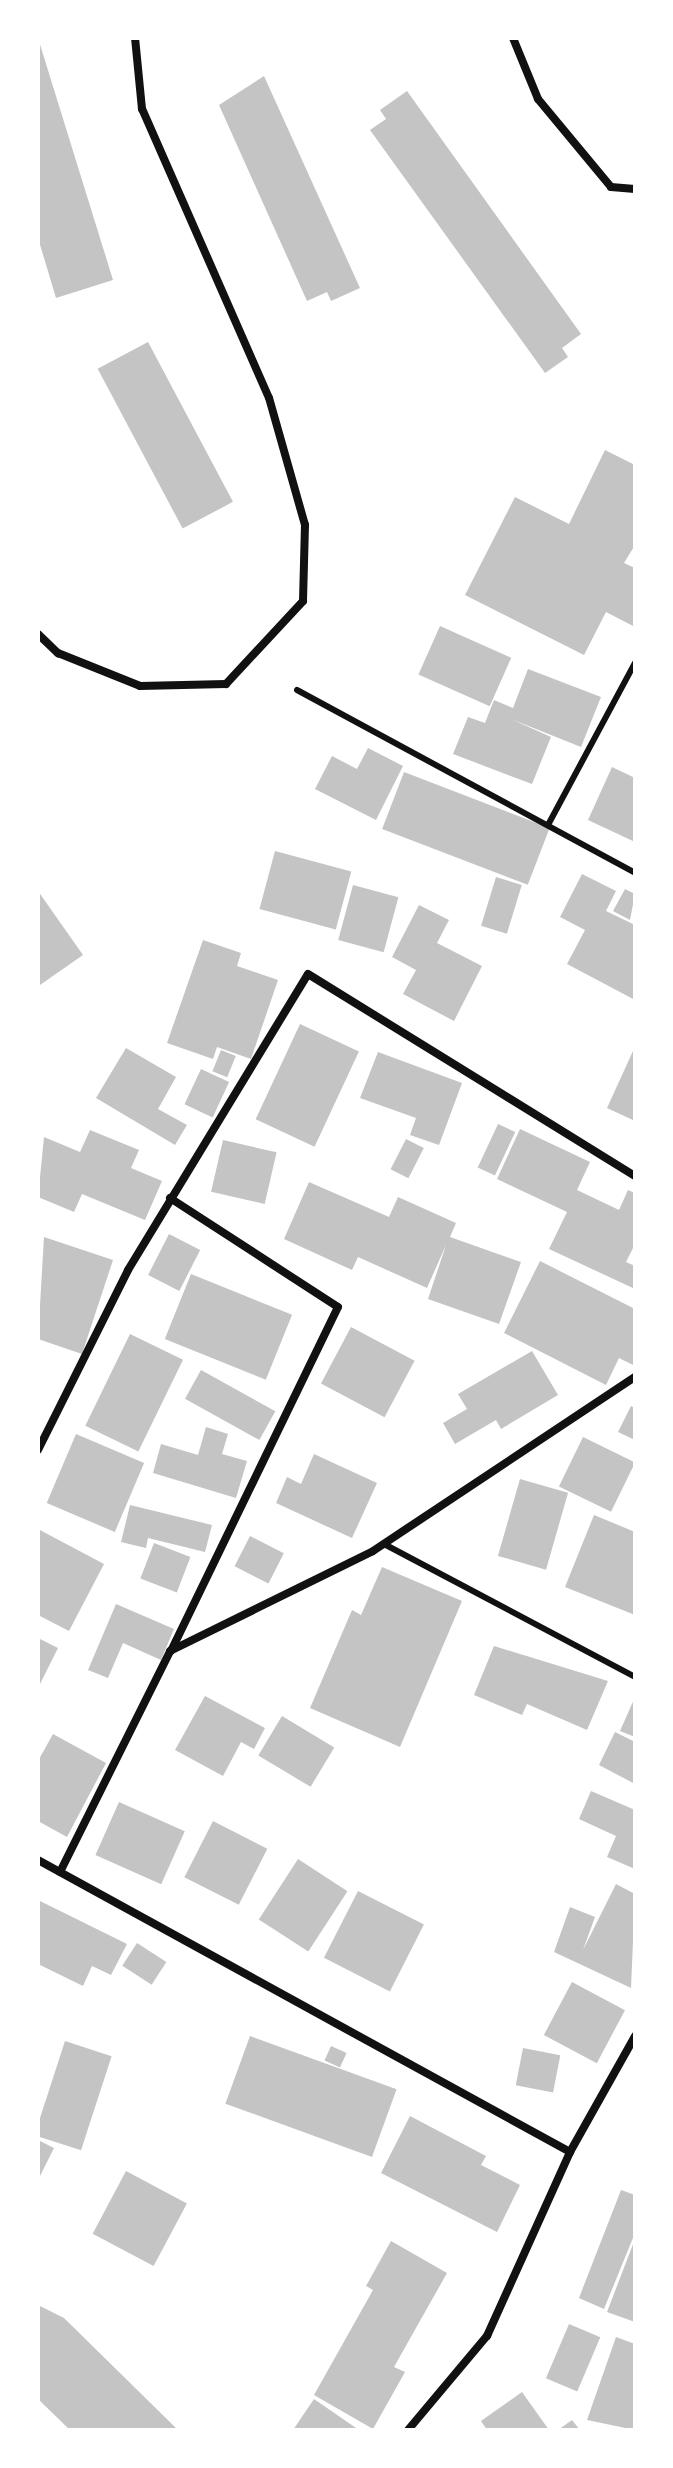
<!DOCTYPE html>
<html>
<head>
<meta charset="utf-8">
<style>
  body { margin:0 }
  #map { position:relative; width:673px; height:2468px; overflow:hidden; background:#fff; font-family:"Noto Serif",serif }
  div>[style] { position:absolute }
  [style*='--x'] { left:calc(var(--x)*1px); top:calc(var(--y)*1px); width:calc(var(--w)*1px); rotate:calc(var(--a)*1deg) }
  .building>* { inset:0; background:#c4c4c4; transform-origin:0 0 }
  .service>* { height:6px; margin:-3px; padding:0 3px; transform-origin:3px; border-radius:3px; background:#111 }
  .minor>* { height:8px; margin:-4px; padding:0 4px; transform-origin:4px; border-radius:4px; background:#111 }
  span { translate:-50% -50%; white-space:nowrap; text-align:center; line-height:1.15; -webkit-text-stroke:6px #fff; paint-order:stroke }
  .frame { position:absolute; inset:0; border:40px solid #fff; pointer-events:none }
</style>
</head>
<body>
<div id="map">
  <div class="building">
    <div style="clip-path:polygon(38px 38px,113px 280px,56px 298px,38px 238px)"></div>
    <div style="clip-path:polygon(264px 76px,360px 288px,331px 301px,327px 292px,307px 301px,219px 105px)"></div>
    <div style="clip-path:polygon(407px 91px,581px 334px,562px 348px,568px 357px,545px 373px,370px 130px,386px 119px,380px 110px)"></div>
    <div style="left:148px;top:342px;width:181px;height:57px;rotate:62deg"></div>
    <div style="clip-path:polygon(605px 450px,635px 465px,635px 545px,624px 563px,635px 568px,635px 627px,606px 612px,584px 655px,465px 595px,515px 497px,569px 524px)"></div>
    <div style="left:440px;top:626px;width:78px;height:53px;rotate:24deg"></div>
    <div style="clip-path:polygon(528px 669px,601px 697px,581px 747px,511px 719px,551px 737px,532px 784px,453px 754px,468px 717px,485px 723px,494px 700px,513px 708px)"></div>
    <div style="clip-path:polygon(368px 748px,403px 766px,376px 820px,315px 789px,332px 756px,357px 769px)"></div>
    <div style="clip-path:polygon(612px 767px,635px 778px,635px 842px,588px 820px)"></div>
    <div style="left:404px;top:772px;width:156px;height:61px;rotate:21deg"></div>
    <div style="left:275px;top:851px;width:79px;height:60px;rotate:15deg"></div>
    <div style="clip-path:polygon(582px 874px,616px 891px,606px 911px,635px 925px,635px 1000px,567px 964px,585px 930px,560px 917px)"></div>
    <div style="left:496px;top:877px;width:27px;height:51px;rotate:17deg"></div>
    <div style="left:353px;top:885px;width:47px;height:57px;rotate:15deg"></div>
    <div style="clip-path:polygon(625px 889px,635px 894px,630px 920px,613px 911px)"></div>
    <div style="clip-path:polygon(38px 891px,83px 955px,40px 985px,38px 982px)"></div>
    <div style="clip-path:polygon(419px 905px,449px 920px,437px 943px,482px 966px,454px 1021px,403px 994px,416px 970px,392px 957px)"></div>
    <div style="clip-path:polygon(203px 940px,241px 953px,237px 966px,278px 980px,251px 1059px,217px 1047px,213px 1059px,167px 1043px)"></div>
    <div style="left:300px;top:1024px;width:65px;height:105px;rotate:25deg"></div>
    <div style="clip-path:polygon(126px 1048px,176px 1077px,158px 1109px,187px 1125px,175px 1145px,96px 1098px)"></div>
    <div style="left:221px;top:1050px;width:16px;height:23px;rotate:22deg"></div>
    <div style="clip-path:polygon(633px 1051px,635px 1052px,635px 1121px,607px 1108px)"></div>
    <div style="clip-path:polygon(378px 1052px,462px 1083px,439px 1145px,410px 1135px,416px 1118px,360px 1098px)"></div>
    <div style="left:201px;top:1069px;width:31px;height:39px;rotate:25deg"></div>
    <div style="left:498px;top:1124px;width:19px;height:48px;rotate:25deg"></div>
    <div style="clip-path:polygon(520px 1129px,590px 1162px,577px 1190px,619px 1210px,628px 1190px,635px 1193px,635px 1244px,626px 1262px,635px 1266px,635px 1289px,549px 1249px,567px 1212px,497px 1179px)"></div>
    <div style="clip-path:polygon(90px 1130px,139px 1150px,131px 1168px,162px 1181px,145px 1220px,82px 1194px,74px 1212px,38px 1197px,44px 1137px,80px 1152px)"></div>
    <div style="left:406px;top:1139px;width:20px;height:34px;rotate:27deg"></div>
    <div style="left:223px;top:1140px;width:55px;height:53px;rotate:13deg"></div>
    <div style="clip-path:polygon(309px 1182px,389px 1217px,398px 1197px,456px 1223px,450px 1237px,521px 1262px,499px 1324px,428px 1299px,446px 1245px,427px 1288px,358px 1257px,352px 1270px,284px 1239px)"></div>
    <div style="left:169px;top:1234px;width:35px;height:46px;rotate:27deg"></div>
    <div style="clip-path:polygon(44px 1237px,113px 1260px,82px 1354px,38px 1339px)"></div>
    <div style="clip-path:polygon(540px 1261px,635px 1309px,635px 1366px,619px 1358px,606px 1385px,504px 1333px)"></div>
    <div style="left:191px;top:1274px;width:109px;height:70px;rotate:22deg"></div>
    <div style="left:351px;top:1327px;width:72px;height:64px;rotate:28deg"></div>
    <div style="left:130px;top:1334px;width:59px;height:102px;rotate:26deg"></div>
    <div style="clip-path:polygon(532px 1351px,558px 1395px,501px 1429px,496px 1420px,455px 1444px,443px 1423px,467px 1409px,458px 1394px)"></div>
    <div style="left:201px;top:1370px;width:85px;height:33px;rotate:29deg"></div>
    <div style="clip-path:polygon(631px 1406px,635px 1408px,635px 1440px,618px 1432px)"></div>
    <div style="clip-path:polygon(206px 1427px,228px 1434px,222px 1454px,247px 1461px,236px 1498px,153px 1473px,161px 1444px,198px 1455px)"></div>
    <div style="left:76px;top:1434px;width:74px;height:75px;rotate:23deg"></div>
    <div style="left:583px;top:1437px;width:58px;height:55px;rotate:26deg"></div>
    <div style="clip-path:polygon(314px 1454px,377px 1483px,352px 1538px,276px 1503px,287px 1477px,301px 1484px)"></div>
    <div style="left:520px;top:1479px;width:50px;height:80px;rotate:16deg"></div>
    <div style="clip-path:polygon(130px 1505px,212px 1525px,205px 1552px,148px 1538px,146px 1548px,121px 1542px)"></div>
    <div style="clip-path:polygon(594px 1515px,635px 1532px,635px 1615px,565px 1587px)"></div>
    <div style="clip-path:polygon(38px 1529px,104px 1564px,69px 1631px,38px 1615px)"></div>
    <div style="left:250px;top:1536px;width:38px;height:34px;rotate:27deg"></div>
    <div style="left:154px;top:1543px;width:39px;height:38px;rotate:21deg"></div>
    <div style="clip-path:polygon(382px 1567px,462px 1601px,400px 1747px,310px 1708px,352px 1610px,361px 1615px)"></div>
    <div style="clip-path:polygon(116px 1604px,174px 1629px,161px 1660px,123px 1643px,108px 1678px,88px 1670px)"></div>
    <div style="clip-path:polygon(38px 1638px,58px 1648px,38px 1688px)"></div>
    <div style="clip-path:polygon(494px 1646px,608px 1681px,587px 1730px,527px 1704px,522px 1715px,474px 1695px)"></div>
    <div style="clip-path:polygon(205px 1696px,265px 1728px,254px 1749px,241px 1742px,223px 1776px,175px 1750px)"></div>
    <div style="clip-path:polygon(635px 1697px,635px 1737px,620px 1731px)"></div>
    <div style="left:282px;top:1716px;width:61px;height:46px;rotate:31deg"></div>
    <div style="clip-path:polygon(615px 1732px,635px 1742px,635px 1784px,599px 1765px)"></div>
    <div style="clip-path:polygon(53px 1734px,106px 1763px,67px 1837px,38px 1821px,38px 1761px)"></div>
    <div style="clip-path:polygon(591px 1791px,635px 1810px,635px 1869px,607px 1857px,616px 1836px,579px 1819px)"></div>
    <div style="left:119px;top:1802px;width:72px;height:58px;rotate:24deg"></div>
    <div style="left:213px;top:1821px;width:61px;height:63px;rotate:27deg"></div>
    <div style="left:298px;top:1859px;width:59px;height:72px;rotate:33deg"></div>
    <div style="clip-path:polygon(616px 1884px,635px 1894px,631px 1988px,554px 1952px,570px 1907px,595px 1917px,583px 1950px)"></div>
    <div style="left:358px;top:1891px;width:74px;height:75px;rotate:27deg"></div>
    <div style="clip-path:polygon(38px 1900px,127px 1944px,111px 1975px,92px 1966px,83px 1986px,38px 1964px)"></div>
    <div style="left:137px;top:1943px;width:35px;height:27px;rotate:33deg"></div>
    <div style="left:572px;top:1982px;width:60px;height:60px;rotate:28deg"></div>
    <div style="left:250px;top:2036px;width:156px;height:72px;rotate:20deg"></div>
    <div style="left:65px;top:2041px;width:49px;height:99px;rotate:18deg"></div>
    <div style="left:331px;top:2046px;width:17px;height:16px;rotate:24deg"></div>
    <div style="left:523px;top:2048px;width:38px;height:38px;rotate:11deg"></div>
    <div style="clip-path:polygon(410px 2116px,486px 2156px,481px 2165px,520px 2185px,497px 2232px,381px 2173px)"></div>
    <div style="clip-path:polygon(38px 2140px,54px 2148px,38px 2180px)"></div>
    <div style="left:126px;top:2171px;width:69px;height:71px;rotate:28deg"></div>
    <div style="clip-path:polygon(621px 2190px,635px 2195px,635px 2233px,604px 2309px,579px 2298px)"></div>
    <div style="clip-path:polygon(635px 2239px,635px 2322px,607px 2312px)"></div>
    <div style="clip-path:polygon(391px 2241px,447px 2273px,394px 2367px,405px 2372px,373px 2429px,314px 2395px,373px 2290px,366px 2286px)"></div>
    <div style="clip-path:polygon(38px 2305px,64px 2318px,178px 2430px,70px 2430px,38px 2399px)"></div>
    <div style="left:569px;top:2324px;width:34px;height:59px;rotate:23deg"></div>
    <div style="clip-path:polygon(616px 2337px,635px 2344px,635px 2430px,587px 2420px)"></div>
    <div style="clip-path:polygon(522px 2392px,549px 2430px,487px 2430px,481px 2421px)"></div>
    <div style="clip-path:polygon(314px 2399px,359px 2430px,293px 2430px)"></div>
    <div style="clip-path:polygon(572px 2420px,580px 2430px,558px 2430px)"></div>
  </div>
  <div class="service">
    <div style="--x:297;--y:690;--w:384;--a:28.4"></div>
    <div style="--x:548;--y:825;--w:184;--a:-61.8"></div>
    <div style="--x:384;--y:1544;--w:284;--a:27.9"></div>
  </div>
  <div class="minor">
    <div style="--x:513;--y:38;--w:66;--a:67.7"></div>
    <div style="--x:538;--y:99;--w:114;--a:50.3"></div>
    <div style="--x:611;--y:187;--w:24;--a:5"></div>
    <div style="--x:38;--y:634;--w:28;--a:44"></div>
    <div style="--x:58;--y:653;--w:88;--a:21.9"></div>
    <div style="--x:140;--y:686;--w:86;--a:-1.3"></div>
    <div style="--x:226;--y:684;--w:113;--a:-47.1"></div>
    <div style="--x:303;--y:601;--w:76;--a:-88.5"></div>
    <div style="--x:305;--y:525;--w:132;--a:-105.8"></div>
    <div style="--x:269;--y:398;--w:316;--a:-113.7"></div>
    <div style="--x:142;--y:109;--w:71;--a:-95.6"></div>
    <div style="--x:170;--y:1198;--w:200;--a:33"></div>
    <div style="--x:338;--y:1307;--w:382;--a:115.9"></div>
    <div style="--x:38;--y:1450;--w:201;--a:-63.4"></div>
    <div style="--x:128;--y:1270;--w:346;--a:-58.7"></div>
    <div style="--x:308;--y:974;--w:384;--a:31.7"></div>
    <div style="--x:38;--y:1860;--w:607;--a:28.76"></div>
    <div style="--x:60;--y:1872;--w:247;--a:-63.5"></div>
    <div style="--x:170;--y:1651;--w:226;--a:-26.2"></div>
    <div style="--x:373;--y:1551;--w:315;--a:-33.6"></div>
    <div style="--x:408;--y:2430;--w:123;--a:-50"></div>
    <div style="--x:487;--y:2336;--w:202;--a:-65.7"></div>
    <div style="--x:570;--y:2152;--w:133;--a:-60.7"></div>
  </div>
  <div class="frame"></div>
</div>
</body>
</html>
